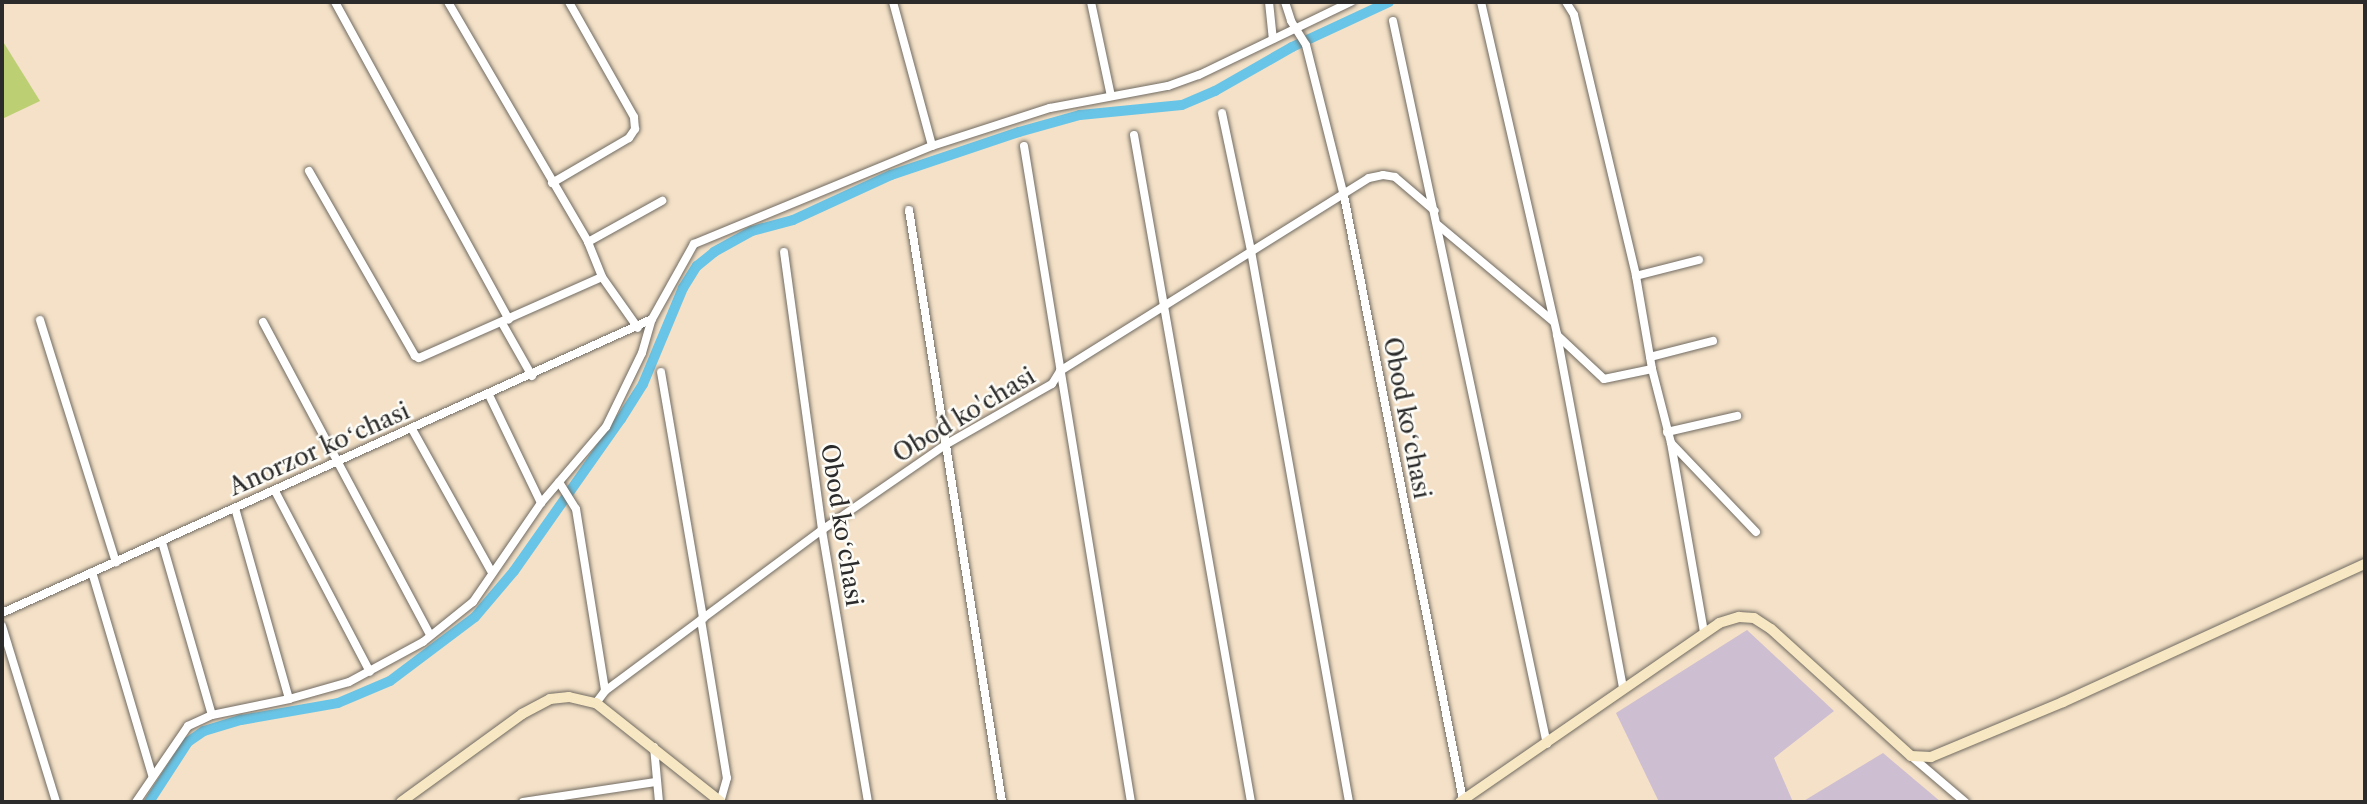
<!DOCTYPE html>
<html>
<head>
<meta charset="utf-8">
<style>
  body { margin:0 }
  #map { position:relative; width:2367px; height:804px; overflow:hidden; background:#f4e1c7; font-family:"Libre Caslon Text",serif }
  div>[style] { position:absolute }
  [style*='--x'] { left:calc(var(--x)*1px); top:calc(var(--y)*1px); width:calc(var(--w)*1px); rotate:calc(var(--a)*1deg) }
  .industrial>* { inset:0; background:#cebed1 }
  .green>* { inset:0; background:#bcd073 }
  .canal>* { height:10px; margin:-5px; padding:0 5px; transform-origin:5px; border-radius:5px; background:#69c5e7 }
  .roads { filter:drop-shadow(0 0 2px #716b62) drop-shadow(0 0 2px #716b62) }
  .street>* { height:8px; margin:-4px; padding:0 4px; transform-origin:4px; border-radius:4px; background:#fff }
  .secondary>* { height:10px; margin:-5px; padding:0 5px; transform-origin:5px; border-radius:5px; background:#f7e8c3 }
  span { translate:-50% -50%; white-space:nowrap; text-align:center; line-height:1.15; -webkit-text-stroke:5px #fdfcf7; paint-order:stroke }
  .street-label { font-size:24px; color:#2b2b2b }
  .frame { position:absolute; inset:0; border:4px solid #2b2b2b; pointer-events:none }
</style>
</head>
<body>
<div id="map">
  <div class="industrial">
    <div style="clip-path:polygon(1747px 630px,1834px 711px,1774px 758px,1793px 802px,1659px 802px,1616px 713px)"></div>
    <div style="clip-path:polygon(1883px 753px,1941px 802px,1802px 802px)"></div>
  </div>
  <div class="green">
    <div style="clip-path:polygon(2px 40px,40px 101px,2px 119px)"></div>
  </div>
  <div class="canal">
    <div style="--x:149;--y:802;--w:72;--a:-57"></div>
    <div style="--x:188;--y:742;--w:19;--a:-35"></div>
    <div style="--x:204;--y:731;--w:39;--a:-17"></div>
    <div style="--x:241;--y:720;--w:98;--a:-9.9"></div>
    <div style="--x:338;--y:703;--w:56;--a:-22.9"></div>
    <div style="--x:390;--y:681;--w:106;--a:-37"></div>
    <div style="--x:475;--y:617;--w:60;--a:-49.7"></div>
    <div style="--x:514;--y:571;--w:186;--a:-54.9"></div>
    <div style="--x:621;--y:419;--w:41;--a:-57.8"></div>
    <div style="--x:643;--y:384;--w:104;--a:-67.4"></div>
    <div style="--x:683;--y:288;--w:26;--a:-58"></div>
    <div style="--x:697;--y:266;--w:22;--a:-39"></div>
    <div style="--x:714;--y:252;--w:43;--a:-28.9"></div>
    <div style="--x:752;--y:231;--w:42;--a:-15"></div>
    <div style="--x:793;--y:220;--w:108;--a:-24.7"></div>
    <div style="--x:891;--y:175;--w:135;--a:-18.6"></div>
    <div style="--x:1019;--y:132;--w:63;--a:-15.6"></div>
    <div style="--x:1080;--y:115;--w:102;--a:-5.6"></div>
    <div style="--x:1182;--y:105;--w:36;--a:-23"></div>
    <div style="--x:1215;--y:91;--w:89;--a:-29.7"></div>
    <div style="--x:1292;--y:47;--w:107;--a:-24.9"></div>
  </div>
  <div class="roads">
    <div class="street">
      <div style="--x:335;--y:2;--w:362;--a:61.3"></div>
      <div style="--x:448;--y:2;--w:278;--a:59.7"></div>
      <div style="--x:588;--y:242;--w:38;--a:68"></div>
      <div style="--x:602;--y:277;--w:62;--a:54.8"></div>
      <div style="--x:893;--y:2;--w:149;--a:74.8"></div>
      <div style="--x:1091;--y:2;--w:96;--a:78"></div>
      <div style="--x:1269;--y:2;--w:37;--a:84"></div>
      <div style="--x:1285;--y:2;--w:20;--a:72"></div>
      <div style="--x:1291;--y:21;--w:28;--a:58"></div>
      <div style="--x:1306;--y:45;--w:156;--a:75.9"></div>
      <div style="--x:1344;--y:196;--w:616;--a:78.85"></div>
      <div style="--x:1481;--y:2;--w:342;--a:77.1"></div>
      <div style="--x:1557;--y:335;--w:358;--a:79.4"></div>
      <div style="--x:1566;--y:2;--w:15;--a:58"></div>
      <div style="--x:1574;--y:15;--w:268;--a:76.6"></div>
      <div style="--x:1636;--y:276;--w:94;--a:80.2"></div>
      <div style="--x:1652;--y:369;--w:76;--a:75.6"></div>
      <div style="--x:1671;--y:443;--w:192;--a:80.1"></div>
      <div style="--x:1393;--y:21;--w:739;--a:77.98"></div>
      <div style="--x:1222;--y:113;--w:141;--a:78.1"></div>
      <div style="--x:1251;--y:251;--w:560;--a:79.91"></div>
      <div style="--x:1134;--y:135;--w:677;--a:80.05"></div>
      <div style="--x:1024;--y:146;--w:665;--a:80.74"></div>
      <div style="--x:309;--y:171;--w:213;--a:60.2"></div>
      <div style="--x:415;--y:356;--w:4;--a:27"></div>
      <div style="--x:419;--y:358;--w:200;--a:-23.9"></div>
      <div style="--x:552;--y:183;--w:89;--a:-30.3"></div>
      <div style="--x:629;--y:138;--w:11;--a:-56"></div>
      <div style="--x:635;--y:129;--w:12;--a:-95"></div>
      <div style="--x:634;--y:117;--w:132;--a:-119.5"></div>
      <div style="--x:909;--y:210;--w:599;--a:81.07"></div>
      <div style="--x:1438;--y:225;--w:151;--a:39.9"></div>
      <div style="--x:588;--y:242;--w:85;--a:-29"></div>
      <div style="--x:784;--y:252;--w:281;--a:82.2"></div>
      <div style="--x:822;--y:530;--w:276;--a:80.4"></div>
      <div style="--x:1636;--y:276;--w:65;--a:-14.3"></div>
      <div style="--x:40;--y:320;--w:254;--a:72.6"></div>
      <div style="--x:263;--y:322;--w:355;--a:61.9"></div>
      <div style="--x:502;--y:323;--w:61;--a:60.5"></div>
      <div style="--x:1557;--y:335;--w:64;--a:43.1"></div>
      <div style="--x:1604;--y:379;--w:49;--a:-11.8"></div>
      <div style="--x:1650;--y:357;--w:65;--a:-14.3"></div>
      <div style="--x:661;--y:372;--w:250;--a:80.3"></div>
      <div style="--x:489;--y:395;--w:120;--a:64.3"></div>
      <div style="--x:412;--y:429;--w:162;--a:60.9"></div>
      <div style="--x:1667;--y:432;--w:72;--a:-12.9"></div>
      <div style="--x:1671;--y:443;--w:123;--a:46.3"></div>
      <div style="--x:559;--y:482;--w:32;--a:58"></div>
      <div style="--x:576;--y:509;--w:184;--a:80.9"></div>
      <div style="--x:275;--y:491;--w:204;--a:62.3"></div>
      <div style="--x:235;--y:508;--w:198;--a:74.2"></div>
      <div style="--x:162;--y:542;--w:180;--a:73.9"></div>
      <div style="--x:92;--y:572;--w:212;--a:73.5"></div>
      <div style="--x:2;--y:613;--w:713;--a:-24.34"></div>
      <div style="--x:701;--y:620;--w:160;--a:80.7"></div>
      <div style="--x:727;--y:778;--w:25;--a:106"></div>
      <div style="--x:2;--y:626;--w:184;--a:72.9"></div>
      <div style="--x:596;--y:703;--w:15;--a:-53"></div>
      <div style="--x:605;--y:691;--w:270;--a:-36.6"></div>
      <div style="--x:822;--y:530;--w:150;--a:-34.6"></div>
      <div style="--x:945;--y:445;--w:123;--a:-29.7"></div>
      <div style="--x:1052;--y:384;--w:15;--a:-58"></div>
      <div style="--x:1060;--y:371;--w:364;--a:-32"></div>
      <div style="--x:1369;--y:178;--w:14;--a:-12"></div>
      <div style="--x:1383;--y:175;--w:12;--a:9"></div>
      <div style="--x:1395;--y:177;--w:52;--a:40.4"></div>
      <div style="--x:654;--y:747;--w:55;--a:84.8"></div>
      <div style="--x:1911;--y:756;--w:71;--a:40.4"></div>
      <div style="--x:136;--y:802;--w:92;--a:-55.6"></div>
      <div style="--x:188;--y:726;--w:26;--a:-25"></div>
      <div style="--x:212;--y:715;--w:79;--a:-11.7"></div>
      <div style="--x:289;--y:699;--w:62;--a:-15.8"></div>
      <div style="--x:349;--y:682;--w:84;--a:-28.4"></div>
      <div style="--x:423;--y:642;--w:64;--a:-38.7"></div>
      <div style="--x:473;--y:602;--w:120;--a:-55.5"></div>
      <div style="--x:541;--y:503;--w:100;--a:-49.5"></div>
      <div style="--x:606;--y:427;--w:82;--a:-64.1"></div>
      <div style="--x:642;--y:353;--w:35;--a:-74"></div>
      <div style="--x:652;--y:319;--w:86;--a:-60.8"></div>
      <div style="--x:694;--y:244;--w:257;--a:-22.4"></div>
      <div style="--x:932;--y:146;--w:124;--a:-17.9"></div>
      <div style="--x:1050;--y:108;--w:120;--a:-10.6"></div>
      <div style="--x:1168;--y:86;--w:33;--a:-20"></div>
      <div style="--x:1199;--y:75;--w:169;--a:-25.7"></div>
      <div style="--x:523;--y:802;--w:134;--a:-8.6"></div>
    </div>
    <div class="secondary">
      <div style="--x:401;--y:802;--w:150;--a:-36"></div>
      <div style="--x:522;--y:714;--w:32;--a:-28"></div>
      <div style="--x:550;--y:699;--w:19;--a:-6"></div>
      <div style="--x:569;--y:697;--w:28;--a:13"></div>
      <div style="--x:596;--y:703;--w:159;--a:38.4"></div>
      <div style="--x:1460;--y:802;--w:315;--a:-34.6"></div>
      <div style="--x:1719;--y:623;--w:21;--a:-17"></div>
      <div style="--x:1739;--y:617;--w:15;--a:4"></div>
      <div style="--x:1754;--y:618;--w:20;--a:33"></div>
      <div style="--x:1771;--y:629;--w:189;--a:42.2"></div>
      <div style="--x:1911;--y:756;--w:20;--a:3"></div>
      <div style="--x:1931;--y:757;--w:143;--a:-22.6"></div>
      <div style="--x:2063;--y:702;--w:332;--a:-24.6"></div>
    </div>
  </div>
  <div class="street-label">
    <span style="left:964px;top:415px;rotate:-31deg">Obod ko'chasi</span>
    <span style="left:1407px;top:418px;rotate:79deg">Obod koʻchasi</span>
    <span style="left:319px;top:449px;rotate:-24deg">Anorzor koʻchasi</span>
    <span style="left:842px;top:525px;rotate:81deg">Obod koʻchasi</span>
  </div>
  <div class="frame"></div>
</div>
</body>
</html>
